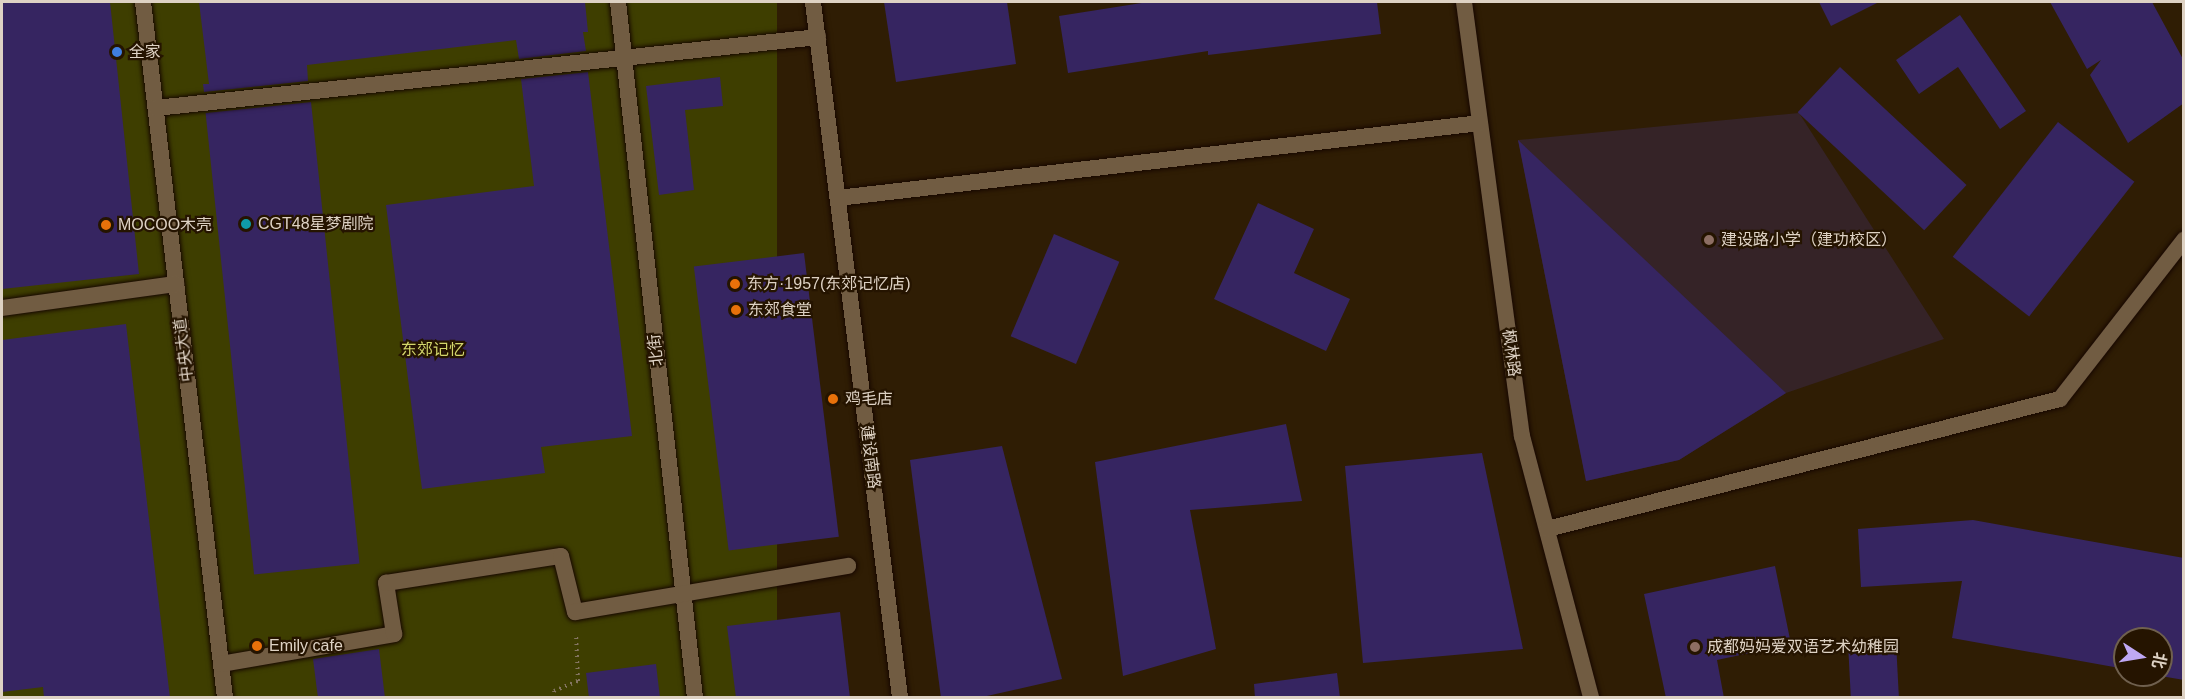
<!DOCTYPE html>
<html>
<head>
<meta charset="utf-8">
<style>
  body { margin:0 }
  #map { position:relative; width:2185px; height:699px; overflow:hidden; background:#2f1d04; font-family:Helvetica,"Noto Sans SC",sans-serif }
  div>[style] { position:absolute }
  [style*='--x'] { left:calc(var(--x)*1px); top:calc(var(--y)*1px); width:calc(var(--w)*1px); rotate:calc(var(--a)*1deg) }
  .education>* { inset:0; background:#352327 }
  .green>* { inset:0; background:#3e3e00; transform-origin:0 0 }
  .building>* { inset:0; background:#362561; transform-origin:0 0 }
  .path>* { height:4px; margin-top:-2px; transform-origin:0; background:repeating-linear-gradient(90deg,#847561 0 1.5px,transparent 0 6px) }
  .roads { filter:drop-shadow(0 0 2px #170700) drop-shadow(0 0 2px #170700) }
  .pedestrian>* { height:16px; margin:-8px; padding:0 8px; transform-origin:8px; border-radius:8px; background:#715c42 }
  .minor>* { height:16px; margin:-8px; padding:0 8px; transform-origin:8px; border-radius:8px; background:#715c42 }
  .tertiary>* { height:16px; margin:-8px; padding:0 8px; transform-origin:8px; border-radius:8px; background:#715c42 }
  .dots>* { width:16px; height:16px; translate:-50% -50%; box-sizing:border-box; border:3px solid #251400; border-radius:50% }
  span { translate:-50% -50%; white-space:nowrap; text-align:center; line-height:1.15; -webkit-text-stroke:4.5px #251400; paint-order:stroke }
  .poi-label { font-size:16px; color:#ded2c4 }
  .left { translate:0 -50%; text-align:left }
  .street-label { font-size:16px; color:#ded2c4 }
  .park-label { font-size:16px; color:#d3d66b }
  .frame { position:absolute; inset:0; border:3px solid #ded2c4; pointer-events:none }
  .north { position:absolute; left:2113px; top:627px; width:60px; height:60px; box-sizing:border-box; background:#251400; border:2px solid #6f604e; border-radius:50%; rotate:102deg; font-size:16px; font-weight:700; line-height:24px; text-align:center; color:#ded2c4 }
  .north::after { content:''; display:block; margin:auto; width:21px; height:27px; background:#bfa8f4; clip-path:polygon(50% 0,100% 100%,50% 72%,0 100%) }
</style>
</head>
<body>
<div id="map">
  <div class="education">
    <div style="clip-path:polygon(1799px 113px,1944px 339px,1786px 393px,1679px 460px,1586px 481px,1518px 140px)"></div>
  </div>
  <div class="green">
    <div style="left:2px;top:2px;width:775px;height:695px"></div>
  </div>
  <div class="building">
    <div style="clip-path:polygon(2px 2px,110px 2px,139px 274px,2px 289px)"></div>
    <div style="clip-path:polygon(199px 2px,585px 2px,588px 32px,583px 32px,586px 51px,519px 59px,516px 40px,307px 65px,308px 81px,204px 92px,203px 84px,209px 84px)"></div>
    <div style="clip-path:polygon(884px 2px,1007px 2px,1016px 64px,896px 82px)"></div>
    <div style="clip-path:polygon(1148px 2px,1377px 2px,1381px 34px,1208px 55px,1208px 51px,1068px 73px,1059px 16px)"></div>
    <div style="clip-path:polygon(1819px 2px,1879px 2px,1831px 26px)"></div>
    <div style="clip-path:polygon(2050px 2px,2152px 2px,2184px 61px,2184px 103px,2128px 143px,2090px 75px,2101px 60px,2087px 69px)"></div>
    <div style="clip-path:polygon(1960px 15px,2026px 111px,2000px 129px,1958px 67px,1919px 94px,1896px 60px)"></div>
    <div style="left:1840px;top:67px;width:173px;height:62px;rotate:43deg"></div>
    <div style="clip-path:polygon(588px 72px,632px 436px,541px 447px,545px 473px,422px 489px,386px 205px,534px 186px,521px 79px)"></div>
    <div style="clip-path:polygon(720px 77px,723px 106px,685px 110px,694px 190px,659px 195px,646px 86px)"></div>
    <div style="left:311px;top:102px;width:464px;height:106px;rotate:84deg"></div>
    <div style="left:2058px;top:122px;width:97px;height:171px;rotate:38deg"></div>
    <div style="clip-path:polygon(1518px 140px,1786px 393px,1679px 460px,1586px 481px)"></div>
    <div style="clip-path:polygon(1258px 203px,1314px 229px,1294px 273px,1350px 299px,1326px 351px,1214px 299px)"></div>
    <div style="left:1054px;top:234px;width:71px;height:111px;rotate:23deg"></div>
    <div style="left:804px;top:253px;width:286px;height:111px;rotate:83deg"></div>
    <div style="clip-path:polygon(126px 324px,170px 698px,44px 698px,43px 687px,2px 692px,2px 340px)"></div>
    <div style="clip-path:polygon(1286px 424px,1302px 501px,1190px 510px,1216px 649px,1123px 676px,1095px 462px)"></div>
    <div style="clip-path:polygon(1002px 446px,1062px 679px,978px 698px,941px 698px,910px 460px)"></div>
    <div style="clip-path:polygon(1482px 453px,1523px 649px,1363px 663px,1345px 466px)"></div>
    <div style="clip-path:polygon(1973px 520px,2184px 558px,2184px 680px,2155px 675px,2161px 675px,2161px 639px,2125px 639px,2125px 669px,1952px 638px,1962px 581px,1861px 587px,1858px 529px)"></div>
    <div style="clip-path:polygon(1775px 566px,1791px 644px,1717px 660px,1724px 698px,1666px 698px,1644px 594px)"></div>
    <div style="clip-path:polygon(840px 612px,850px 698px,736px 698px,727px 626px)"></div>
    <div style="left:1896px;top:642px;width:56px;height:48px;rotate:87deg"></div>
    <div style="clip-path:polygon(379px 649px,385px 698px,318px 698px,313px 659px)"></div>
    <div style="clip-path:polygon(656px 664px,660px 698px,589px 698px,586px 673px)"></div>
    <div style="clip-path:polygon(1337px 673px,1340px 698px,1255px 698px,1254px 684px)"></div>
  </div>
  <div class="path">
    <div style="--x:555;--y:698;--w:7;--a:-98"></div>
    <div style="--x:554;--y:691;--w:26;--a:-23"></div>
    <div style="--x:578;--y:681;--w:47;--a:-92.4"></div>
  </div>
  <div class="roads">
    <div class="pedestrian">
      <div style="--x:143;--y:2;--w:701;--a:83.28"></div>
      <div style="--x:618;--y:2;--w:700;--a:83.69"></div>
      <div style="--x:156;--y:108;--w:666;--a:-6.12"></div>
      <div style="--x:2;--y:308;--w:176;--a:-7.9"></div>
      <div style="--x:221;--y:664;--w:176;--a:-9.8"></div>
      <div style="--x:394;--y:634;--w:52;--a:-98.9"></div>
      <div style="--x:386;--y:583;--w:177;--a:-8.8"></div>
      <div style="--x:561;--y:556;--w:58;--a:76"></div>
      <div style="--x:575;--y:612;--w:277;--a:-9.6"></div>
    </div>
    <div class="minor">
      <div style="--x:1464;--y:2;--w:438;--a:82.4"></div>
      <div style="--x:1522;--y:436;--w:271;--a:75.2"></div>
      <div style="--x:838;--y:198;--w:646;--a:-6.66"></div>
      <div style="--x:1547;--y:529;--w:529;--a:-14.22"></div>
      <div style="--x:2060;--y:399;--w:202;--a:-52.1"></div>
    </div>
    <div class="tertiary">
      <div style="--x:813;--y:2;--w:701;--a:82.87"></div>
    </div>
  </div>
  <div class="dots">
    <div style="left:117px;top:52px;background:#3f7fe0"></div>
    <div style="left:246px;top:224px;background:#0f9aa8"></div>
    <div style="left:106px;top:225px;background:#e8710a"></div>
    <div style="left:1709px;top:240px;background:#8d6e63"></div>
    <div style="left:735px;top:284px;background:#e8710a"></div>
    <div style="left:736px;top:310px;background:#e8710a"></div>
    <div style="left:833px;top:399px;background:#e8710a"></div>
    <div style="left:257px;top:646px;background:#e8710a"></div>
    <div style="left:1695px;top:647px;background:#8d6e63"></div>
  </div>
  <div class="poi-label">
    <span class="left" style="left:129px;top:52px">全家</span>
    <span class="left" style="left:258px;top:224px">CGT48星梦剧院</span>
    <span class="left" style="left:118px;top:225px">MOCOO木壳</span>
    <span class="left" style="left:1721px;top:240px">建设路小学（建功校区）</span>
    <span class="left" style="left:747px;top:284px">东方·1957(东郊记忆店)</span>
    <span class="left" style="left:748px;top:310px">东郊食堂</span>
    <span class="left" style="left:845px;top:399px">鸡毛店</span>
    <span class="left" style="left:269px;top:646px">Emily cafe</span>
    <span class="left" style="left:1707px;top:647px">成都妈妈爱双语艺术幼稚园</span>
  </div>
  <div class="street-label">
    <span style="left:184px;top:350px;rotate:-97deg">中央大道</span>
    <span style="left:656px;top:350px;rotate:-96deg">北街</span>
    <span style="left:1511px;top:353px;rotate:82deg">枫林路</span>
    <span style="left:870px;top:457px;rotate:83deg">建设南路</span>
  </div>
  <div class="park-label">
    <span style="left:433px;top:350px">东郊记忆</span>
  </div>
  <div class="frame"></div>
  <div class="north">北</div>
</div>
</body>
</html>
